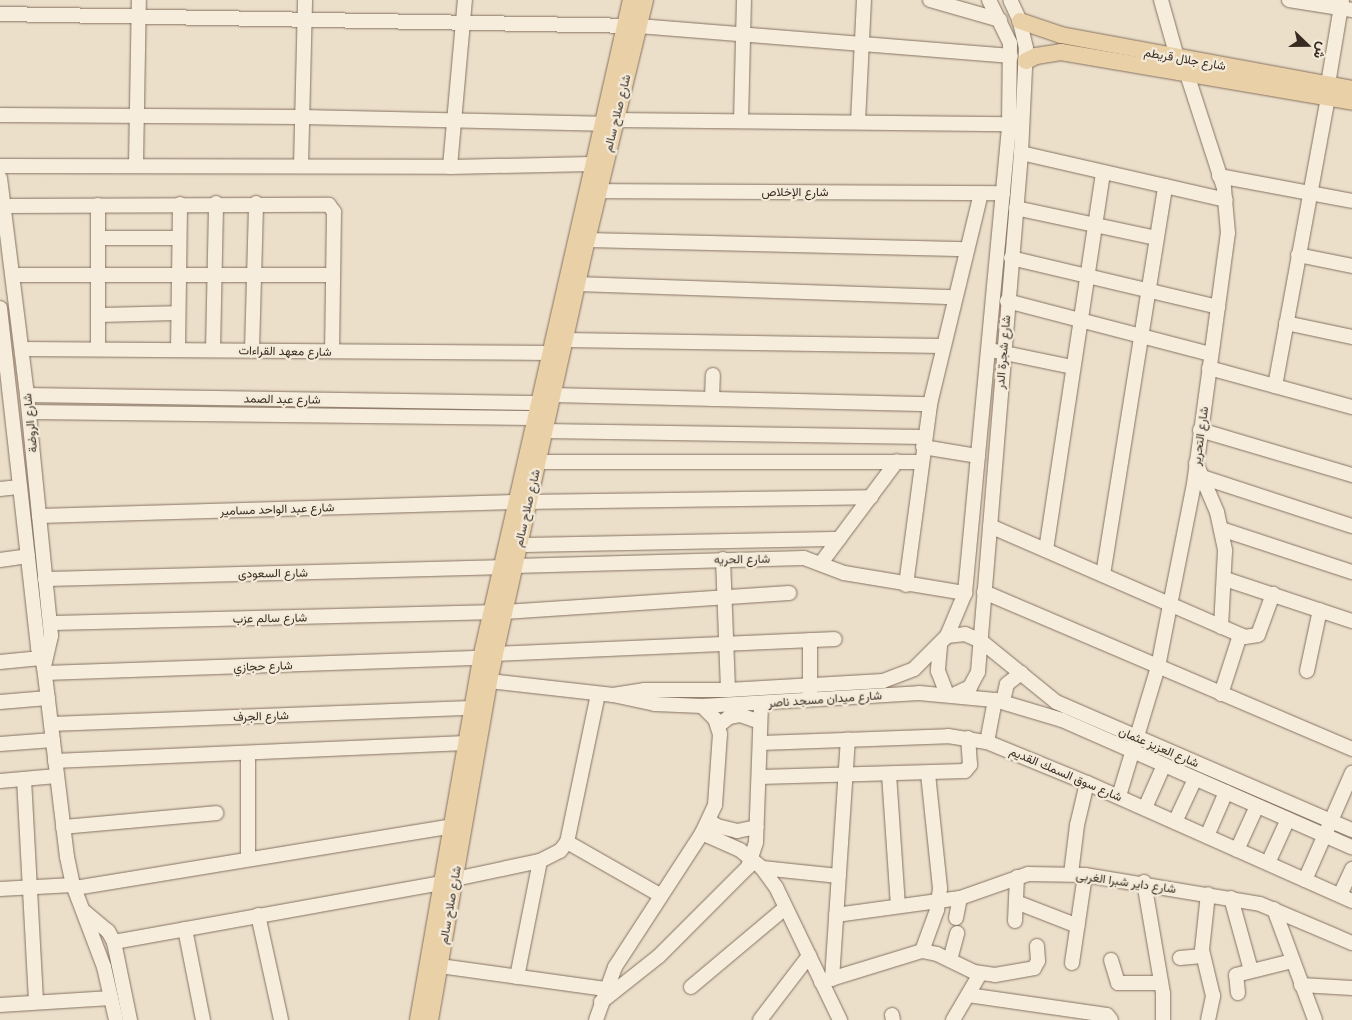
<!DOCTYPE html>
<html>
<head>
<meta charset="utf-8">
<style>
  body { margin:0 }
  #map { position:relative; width:1352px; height:1020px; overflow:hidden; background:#ebdfca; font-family:"Noto Serif",Vazirmatn,serif }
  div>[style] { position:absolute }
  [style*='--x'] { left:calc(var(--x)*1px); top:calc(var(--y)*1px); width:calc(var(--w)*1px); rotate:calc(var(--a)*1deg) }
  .roads { filter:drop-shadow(0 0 1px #867260) drop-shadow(0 0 1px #867260) }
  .minor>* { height:14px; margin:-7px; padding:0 7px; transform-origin:7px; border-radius:7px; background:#f6eddd }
  .major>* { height:16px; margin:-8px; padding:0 8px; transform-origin:8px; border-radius:8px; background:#e9d0a7 }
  span { translate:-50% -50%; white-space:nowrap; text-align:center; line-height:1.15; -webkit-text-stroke:4.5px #f3ead9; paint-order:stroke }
  .street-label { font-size:12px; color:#382b22 }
  .north { position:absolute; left:1282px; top:20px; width:50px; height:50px; -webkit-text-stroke:4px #f3ead9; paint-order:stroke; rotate:112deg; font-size:14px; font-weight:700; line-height:20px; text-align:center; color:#382b22 }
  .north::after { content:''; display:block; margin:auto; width:18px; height:22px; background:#382b22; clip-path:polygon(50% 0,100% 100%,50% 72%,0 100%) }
</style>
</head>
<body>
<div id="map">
  <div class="roads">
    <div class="minor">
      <div style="--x:930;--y:0;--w:73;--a:15.9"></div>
      <div style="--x:1161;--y:0;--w:59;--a:74.3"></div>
      <div style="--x:1289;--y:0;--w:64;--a:9"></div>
      <div style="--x:0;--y:14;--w:639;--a:1.08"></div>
      <div style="--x:639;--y:26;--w:373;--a:4.6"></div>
      <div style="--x:1328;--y:84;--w:85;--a:-80.5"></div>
      <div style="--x:0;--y:115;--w:302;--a:0.4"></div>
      <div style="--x:302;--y:117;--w:300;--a:1.3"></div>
      <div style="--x:615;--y:120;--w:394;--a:0.6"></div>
      <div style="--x:741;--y:121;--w:121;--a:-88.6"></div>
      <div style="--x:858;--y:122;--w:122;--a:-87.2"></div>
      <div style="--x:1021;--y:153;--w:210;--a:12.9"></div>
      <div style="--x:136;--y:164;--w:164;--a:-89"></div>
      <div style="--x:0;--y:166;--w:450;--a:0.1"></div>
      <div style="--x:450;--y:167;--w:142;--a:-1.2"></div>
      <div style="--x:301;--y:166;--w:166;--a:-88.6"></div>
      <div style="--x:450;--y:167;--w:168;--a:-84.9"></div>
      <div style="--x:1219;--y:176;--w:135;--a:10.6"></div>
      <div style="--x:0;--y:178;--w:219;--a:82.9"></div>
      <div style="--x:27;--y:395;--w:242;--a:84.3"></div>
      <div style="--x:51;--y:636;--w:32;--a:103"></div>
      <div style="--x:588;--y:191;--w:415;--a:0.3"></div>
      <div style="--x:98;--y:205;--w:144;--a:90"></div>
      <div style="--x:4;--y:206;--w:325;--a:-0.2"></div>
      <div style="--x:329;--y:205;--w:9;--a:54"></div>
      <div style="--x:334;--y:212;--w:139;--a:90.8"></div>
      <div style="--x:1016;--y:208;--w:143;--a:12.1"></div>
      <div style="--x:98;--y:238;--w:81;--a:0"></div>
      <div style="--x:587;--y:240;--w:380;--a:1.4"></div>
      <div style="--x:1298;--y:255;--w:55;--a:11.5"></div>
      <div style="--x:1011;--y:258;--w:213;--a:13.3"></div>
      <div style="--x:13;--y:275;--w:320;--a:0"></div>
      <div style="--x:577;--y:284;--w:377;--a:2"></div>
      <div style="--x:1007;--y:301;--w:211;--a:14.6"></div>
      <div style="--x:0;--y:308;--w:342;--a:83.6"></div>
      <div style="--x:38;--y:648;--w:20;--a:72"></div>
      <div style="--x:44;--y:667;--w:191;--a:83.1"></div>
      <div style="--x:67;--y:857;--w:29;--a:78"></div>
      <div style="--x:73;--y:885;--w:88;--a:69.3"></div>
      <div style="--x:104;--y:967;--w:54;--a:77.2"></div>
      <div style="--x:98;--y:315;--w:80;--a:-1.4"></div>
      <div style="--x:1286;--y:323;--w:67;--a:12"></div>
      <div style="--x:565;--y:340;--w:377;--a:0.9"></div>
      <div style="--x:22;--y:349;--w:527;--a:0.43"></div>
      <div style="--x:178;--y:350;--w:146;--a:-89.2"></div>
      <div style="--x:213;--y:350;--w:147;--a:-88.8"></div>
      <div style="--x:252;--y:350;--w:147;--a:-88.4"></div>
      <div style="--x:995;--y:351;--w:79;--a:11.7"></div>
      <div style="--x:1209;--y:368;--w:148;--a:15.3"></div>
      <div style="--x:1275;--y:386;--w:293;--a:-79.6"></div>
      <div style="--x:27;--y:395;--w:510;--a:0.9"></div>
      <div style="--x:552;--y:395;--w:378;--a:1.4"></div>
      <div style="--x:712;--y:399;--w:24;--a:-88"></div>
      <div style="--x:29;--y:412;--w:505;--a:0.68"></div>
      <div style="--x:1200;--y:430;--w:159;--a:16.5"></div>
      <div style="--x:544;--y:431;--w:380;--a:0.9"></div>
      <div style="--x:923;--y:447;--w:56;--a:9.3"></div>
      <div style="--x:538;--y:462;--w:383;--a:0"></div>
      <div style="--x:1196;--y:463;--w:53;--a:66.8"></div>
      <div style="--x:1217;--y:512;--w:40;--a:78"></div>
      <div style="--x:1225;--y:551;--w:76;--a:93"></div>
      <div style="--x:1202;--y:477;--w:158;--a:18.1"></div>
      <div style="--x:0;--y:489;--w:20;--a:-6"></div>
      <div style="--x:529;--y:502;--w:342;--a:-0.8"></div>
      <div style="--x:39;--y:516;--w:476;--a:-1.7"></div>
      <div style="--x:990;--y:526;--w:278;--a:23.5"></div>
      <div style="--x:1245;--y:637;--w:13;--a:-9"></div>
      <div style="--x:1258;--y:635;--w:44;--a:-69.9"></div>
      <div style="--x:1221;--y:529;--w:138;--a:18.2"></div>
      <div style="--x:519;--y:545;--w:320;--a:-1.1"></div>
      <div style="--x:1046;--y:550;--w:382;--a:-81.4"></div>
      <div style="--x:723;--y:559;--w:131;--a:87.8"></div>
      <div style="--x:0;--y:560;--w:28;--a:-8"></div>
      <div style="--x:821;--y:563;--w:127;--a:-53.3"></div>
      <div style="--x:514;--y:566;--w:290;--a:-1.6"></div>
      <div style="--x:804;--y:558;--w:43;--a:20.6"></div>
      <div style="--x:844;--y:573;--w:123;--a:9.4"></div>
      <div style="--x:1103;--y:575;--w:394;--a:-80.9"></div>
      <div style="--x:45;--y:579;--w:455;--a:-1.5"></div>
      <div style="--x:1225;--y:579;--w:134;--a:18.3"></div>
      <div style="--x:906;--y:585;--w:183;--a:-82.4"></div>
      <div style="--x:930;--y:404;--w:217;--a:-76.4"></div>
      <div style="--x:984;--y:592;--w:400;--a:23.1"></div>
      <div style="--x:504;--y:612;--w:286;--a:-3.8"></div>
      <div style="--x:50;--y:623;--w:441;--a:-1.4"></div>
      <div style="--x:947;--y:636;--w:18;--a:-6"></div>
      <div style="--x:965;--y:634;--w:17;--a:24"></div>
      <div style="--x:981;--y:641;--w:97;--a:39.1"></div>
      <div style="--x:1056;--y:702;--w:322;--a:23.4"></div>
      <div style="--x:810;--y:640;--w:54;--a:90"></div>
      <div style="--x:940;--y:646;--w:25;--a:95"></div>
      <div style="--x:938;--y:671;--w:25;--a:69"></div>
      <div style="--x:495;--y:654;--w:340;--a:-2.5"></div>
      <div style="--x:0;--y:662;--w:41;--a:-5.6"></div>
      <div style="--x:1307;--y:671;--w:62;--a:-78"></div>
      <div style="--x:45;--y:673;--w:436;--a:-2"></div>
      <div style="--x:489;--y:681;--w:125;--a:6.4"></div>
      <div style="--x:613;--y:695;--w:43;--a:12.1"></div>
      <div style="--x:655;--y:704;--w:47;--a:2.4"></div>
      <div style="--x:702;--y:706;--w:217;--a:-3.4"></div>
      <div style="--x:919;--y:693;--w:76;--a:5.3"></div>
      <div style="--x:995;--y:700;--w:70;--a:16.6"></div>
      <div style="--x:1062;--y:720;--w:317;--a:23.7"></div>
      <div style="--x:598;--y:694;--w:151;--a:101.8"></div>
      <div style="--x:567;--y:842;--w:107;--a:29.7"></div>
      <div style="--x:955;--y:694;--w:17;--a:-25"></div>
      <div style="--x:970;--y:687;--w:17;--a:-62"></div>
      <div style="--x:978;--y:672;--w:521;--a:-85.26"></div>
      <div style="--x:1021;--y:153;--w:105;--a:-87.3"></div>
      <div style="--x:1026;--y:48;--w:28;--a:-103"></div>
      <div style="--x:1020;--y:21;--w:23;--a:-115"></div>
      <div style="--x:1221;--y:694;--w:62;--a:-72.1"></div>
      <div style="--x:613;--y:695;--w:31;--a:-9"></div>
      <div style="--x:644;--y:690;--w:84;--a:0"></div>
      <div style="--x:728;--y:690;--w:155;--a:-3.3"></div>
      <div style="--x:883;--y:681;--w:33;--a:-21"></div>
      <div style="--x:914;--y:669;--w:47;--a:-45"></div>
      <div style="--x:947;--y:636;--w:47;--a:-67.3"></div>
      <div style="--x:965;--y:593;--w:471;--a:-84.6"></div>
      <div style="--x:1009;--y:124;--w:81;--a:-89.3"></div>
      <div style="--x:1010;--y:43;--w:48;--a:-116"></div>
      <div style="--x:1003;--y:701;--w:17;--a:-77"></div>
      <div style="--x:1007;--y:684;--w:18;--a:-38"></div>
      <div style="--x:0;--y:702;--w:48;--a:-4.8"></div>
      <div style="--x:51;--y:724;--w:420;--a:-2.2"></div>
      <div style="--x:718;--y:726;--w:14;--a:-39"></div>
      <div style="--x:729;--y:717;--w:11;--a:-10"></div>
      <div style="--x:740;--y:715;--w:21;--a:19"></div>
      <div style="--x:987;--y:742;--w:43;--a:-79.2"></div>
      <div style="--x:761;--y:743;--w:187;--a:-2.1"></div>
      <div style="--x:948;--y:736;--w:39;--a:9"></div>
      <div style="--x:987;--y:742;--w:108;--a:22.3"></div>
      <div style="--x:1087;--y:783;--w:290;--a:24"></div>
      <div style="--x:0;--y:744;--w:53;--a:-4.3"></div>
      <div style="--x:248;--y:753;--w:106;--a:90"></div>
      <div style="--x:55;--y:761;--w:410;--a:-2.5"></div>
      <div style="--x:889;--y:774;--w:132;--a:86.1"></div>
      <div style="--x:760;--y:777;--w:205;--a:-1.7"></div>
      <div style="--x:965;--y:771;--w:8;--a:-50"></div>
      <div style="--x:970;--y:765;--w:27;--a:-94"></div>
      <div style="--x:24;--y:779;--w:223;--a:86.9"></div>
      <div style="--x:0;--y:781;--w:57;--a:-5"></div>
      <div style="--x:1119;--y:796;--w:135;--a:-73.2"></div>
      <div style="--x:1158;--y:667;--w:63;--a:-79"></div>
      <div style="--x:1170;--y:605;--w:123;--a:-78.8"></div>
      <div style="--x:1194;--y:484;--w:253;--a:-82.3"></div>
      <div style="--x:1228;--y:233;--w:45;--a:-95.1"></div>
      <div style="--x:1224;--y:188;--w:120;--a:-108"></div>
      <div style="--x:1145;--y:808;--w:47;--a:-66.2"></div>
      <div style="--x:709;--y:820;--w:10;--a:37"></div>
      <div style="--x:717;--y:826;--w:21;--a:14"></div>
      <div style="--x:737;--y:831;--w:20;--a:-11"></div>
      <div style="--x:1175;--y:822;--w:47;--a:-65.1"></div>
      <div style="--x:63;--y:827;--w:154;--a:-5.2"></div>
      <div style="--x:702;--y:833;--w:42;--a:24.1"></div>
      <div style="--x:740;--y:850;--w:28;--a:39"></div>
      <div style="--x:762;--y:868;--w:24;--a:54"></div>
      <div style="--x:776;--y:887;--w:148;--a:64.3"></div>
      <div style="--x:1207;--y:836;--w:48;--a:-66.6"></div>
      <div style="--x:1237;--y:850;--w:48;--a:-65.6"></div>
      <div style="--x:1268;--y:863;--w:48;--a:-65.6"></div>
      <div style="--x:762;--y:868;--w:77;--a:5.9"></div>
      <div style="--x:1071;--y:874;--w:49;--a:-83"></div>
      <div style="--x:1077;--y:825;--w:43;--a:-76.6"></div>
      <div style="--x:455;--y:879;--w:87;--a:-12"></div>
      <div style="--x:540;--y:861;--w:22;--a:-27"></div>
      <div style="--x:560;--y:851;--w:11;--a:-52"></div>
      <div style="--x:1305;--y:880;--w:117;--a:-66.3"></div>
      <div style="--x:1144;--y:882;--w:113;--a:80.3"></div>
      <div style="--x:1163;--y:993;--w:27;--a:90"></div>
      <div style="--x:75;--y:888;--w:382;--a:-9.3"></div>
      <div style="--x:0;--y:889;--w:73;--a:-3.1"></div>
      <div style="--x:1340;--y:895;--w:29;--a:-65"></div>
      <div style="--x:1231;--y:898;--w:75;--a:74.5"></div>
      <div style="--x:1016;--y:902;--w:66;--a:21.2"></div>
      <div style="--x:1274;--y:909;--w:118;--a:69.7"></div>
      <div style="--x:85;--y:912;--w:30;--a:40"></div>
      <div style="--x:108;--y:931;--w:13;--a:61"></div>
      <div style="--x:114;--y:942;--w:80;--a:78.4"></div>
      <div style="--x:258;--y:915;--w:107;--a:77.6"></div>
      <div style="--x:836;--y:915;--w:125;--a:-7.8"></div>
      <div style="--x:960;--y:898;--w:72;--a:-19.4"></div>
      <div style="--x:1028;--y:874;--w:57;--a:1"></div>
      <div style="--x:1085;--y:875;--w:177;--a:9.4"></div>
      <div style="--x:1260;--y:904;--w:100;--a:23"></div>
      <div style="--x:956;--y:918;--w:20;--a:-79"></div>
      <div style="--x:1015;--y:921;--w:44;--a:-87.4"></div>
      <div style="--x:185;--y:929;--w:93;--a:78.8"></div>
      <div style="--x:114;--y:942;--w:332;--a:-10.2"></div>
      <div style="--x:922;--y:951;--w:44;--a:-69.9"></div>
      <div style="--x:937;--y:910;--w:22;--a:-82"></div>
      <div style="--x:940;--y:888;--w:116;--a:-96"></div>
      <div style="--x:1180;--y:958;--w:22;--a:-5"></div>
      <div style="--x:950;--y:960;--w:28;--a:-75"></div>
      <div style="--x:1111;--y:960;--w:24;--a:73"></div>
      <div style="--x:1118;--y:983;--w:43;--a:0"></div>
      <div style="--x:1072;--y:963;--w:89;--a:-81.6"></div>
      <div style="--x:440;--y:966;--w:167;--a:7.9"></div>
      <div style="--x:517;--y:977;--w:118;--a:-78.8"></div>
      <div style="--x:832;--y:979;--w:240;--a:-86.2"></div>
      <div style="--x:821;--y:982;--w:106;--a:-17.1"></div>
      <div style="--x:922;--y:951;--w:15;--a:11"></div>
      <div style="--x:937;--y:954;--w:41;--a:25.9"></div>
      <div style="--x:974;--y:972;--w:21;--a:8"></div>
      <div style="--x:995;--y:975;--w:40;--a:-10"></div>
      <div style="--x:1034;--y:968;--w:8;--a:-60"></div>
      <div style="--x:1038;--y:961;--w:15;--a:-94"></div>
      <div style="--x:1301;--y:985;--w:51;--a:3.4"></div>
      <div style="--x:691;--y:987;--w:123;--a:-40"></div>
      <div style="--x:1238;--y:993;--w:18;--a:-96"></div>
      <div style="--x:1236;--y:975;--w:58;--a:-14"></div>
      <div style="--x:968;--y:995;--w:140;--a:8.2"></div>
      <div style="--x:1107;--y:1015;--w:6;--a:51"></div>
      <div style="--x:601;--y:1002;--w:74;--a:-38.4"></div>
      <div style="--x:659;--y:956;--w:126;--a:-45"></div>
      <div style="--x:748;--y:867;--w:26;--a:-72"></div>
      <div style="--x:756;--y:842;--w:139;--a:-87.9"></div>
      <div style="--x:0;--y:1005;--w:111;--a:-3.6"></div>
      <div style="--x:892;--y:1015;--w:5;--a:79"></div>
      <div style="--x:596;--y:1020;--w:56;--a:-70.3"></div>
      <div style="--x:615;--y:967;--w:160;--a:-57"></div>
      <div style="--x:702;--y:833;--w:31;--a:-65"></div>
      <div style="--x:715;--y:805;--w:71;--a:-86"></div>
      <div style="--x:720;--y:734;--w:16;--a:-108"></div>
      <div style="--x:715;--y:719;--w:18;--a:-135"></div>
      <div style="--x:760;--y:1020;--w:81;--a:-52.6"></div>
      <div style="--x:953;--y:1020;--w:53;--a:-59.6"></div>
      <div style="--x:1208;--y:1020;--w:25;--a:-78"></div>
      <div style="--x:1213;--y:996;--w:47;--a:-103.4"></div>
      <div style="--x:1202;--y:950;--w:56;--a:-83.9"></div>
    </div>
    <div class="major">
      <div style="--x:1020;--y:21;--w:43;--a:18.9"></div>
      <div style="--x:1061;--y:35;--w:296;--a:10.5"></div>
      <div style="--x:1026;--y:61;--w:11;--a:-27"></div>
      <div style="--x:1036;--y:56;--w:25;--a:-9"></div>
      <div style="--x:1061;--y:52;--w:295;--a:9.7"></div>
      <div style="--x:418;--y:1020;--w:367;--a:-80.1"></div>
      <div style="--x:481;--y:658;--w:675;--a:-77.16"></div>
      <div style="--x:430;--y:1020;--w:344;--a:-80.1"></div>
      <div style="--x:489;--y:681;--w:452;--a:-77.5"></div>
      <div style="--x:587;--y:240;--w:247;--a:-76.4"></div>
    </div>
  </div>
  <div class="street-label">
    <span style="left:1185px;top:59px;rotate:10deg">شارع جلال قريطم</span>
    <span style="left:617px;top:113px;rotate:-76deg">شارع صلاح سالم</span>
    <span style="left:795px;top:192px">شارع الإخلاص</span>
    <span style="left:285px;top:351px;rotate:1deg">شارع معهد القراءات</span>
    <span style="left:1003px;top:352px;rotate:-85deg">شارع شجرة الدر</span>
    <span style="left:282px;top:399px;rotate:1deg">شارع عبد الصمد</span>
    <span style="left:30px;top:423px;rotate:-96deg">شارع الروضة</span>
    <span style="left:1200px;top:436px;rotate:-82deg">شارع التحرير</span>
    <span style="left:527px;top:508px;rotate:-77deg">شارع صلاح سالم</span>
    <span style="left:277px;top:509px;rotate:-2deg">شارع عبد الواحد مسامير</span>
    <span style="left:742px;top:559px;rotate:-1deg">شارع الحريه</span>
    <span style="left:273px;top:573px;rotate:-1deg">شارع السعودى</span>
    <span style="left:270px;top:618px;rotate:-1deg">شارع سالم عزب</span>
    <span style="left:263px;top:666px;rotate:-2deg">شارع حجازي</span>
    <span style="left:825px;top:699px;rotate:-4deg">شارع ميدان مسجد ناصر</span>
    <span style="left:261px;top:716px;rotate:-2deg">شارع الجرف</span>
    <span style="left:1159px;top:747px;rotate:23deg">شارع العزيز عثمان</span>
    <span style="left:1066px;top:774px;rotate:23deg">شارع سوق السمك القديم</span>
    <span style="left:1126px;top:882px;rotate:8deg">شارع داير شبرا الغربى</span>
    <span style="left:450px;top:905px;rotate:-80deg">شارع صلاح سالم</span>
  </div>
  <div class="north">ش</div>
</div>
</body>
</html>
